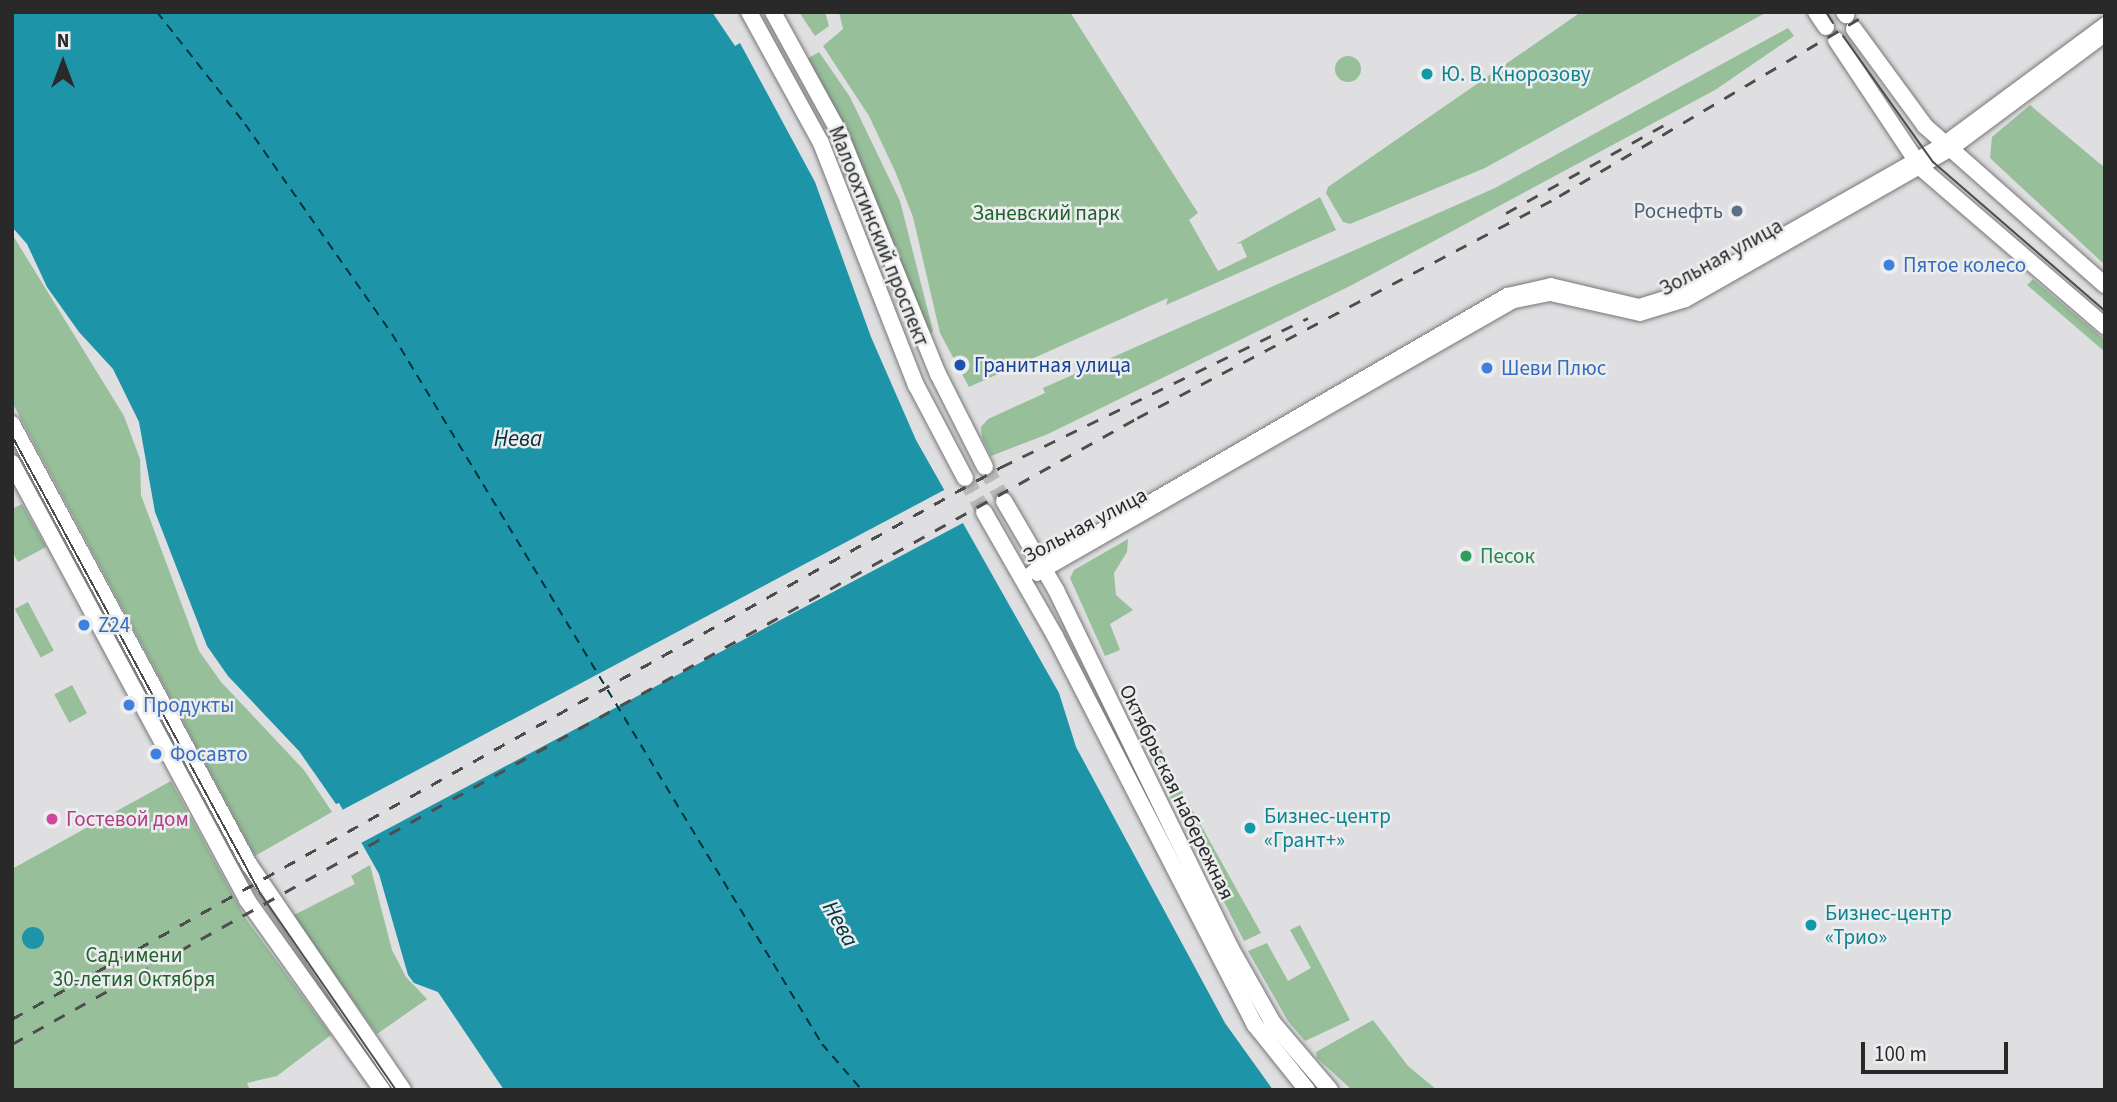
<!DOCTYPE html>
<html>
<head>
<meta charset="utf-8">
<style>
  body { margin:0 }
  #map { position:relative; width:2117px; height:1102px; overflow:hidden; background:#dfdfe1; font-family:"Source Sans 3",sans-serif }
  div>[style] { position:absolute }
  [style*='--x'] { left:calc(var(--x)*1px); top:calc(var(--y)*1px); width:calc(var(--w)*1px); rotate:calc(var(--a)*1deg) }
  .green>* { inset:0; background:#96bf9a; transform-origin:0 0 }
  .round { border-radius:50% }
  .water>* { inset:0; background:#1d94a7 }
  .pier>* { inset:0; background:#dfdfe1; transform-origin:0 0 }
  .ferry>* { height:2px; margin-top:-1px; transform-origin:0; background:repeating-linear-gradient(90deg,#00333c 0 9px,transparent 0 16px) }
  .major-tunnel>* { height:16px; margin-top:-8px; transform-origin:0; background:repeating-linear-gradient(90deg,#bbbbbc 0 16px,transparent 0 24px) }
  .roads { filter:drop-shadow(0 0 2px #767677) drop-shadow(0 0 2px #767677) }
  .minor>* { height:12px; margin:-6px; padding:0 6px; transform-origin:6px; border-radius:6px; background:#fff }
  .major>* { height:16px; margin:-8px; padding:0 8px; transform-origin:8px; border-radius:8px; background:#fff }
  .tram>* { height:2px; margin:-1px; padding:0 1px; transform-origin:1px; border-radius:1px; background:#4d4d4e }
  .rail>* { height:2.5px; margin-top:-1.25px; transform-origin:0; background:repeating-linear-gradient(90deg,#4d4d4e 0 12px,transparent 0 24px) }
  .dots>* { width:19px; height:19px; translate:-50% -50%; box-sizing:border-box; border:4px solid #ecedee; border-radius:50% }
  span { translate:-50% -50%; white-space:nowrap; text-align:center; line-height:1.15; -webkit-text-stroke:5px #ecedee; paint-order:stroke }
  .culture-label { font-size:21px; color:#0d838f }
  .left { translate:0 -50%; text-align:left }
  .service-label { font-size:21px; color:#4e5e75 }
  .right { translate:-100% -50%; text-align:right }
  .park-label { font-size:21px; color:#1f602c }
  .street-label { font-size:21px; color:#29292a }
  .shop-label { font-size:21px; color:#366cbe }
  .transit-label { font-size:21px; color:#164399 }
  .leisure-label { font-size:21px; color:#27864d }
  .hotel-label { font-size:21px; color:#b23c85 }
  .water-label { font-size:23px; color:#00333c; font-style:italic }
  .frame { position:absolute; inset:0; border:14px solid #29292a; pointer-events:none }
  .north { position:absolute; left:28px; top:28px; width:70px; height:70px; -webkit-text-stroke:5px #ecedee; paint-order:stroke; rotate:0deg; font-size:19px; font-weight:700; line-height:28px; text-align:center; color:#29292a }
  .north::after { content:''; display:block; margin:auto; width:24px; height:32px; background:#29292a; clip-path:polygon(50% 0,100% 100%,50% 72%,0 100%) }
  .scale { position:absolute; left:1861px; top:1042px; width:147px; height:32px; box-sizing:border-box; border:4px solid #29292a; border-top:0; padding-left:9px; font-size:21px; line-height:24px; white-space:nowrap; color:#29292a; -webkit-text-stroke:5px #ecedee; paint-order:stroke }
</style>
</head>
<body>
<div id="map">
  <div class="green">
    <div style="clip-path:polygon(799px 12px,825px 12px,829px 26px,815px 36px)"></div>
    <div style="clip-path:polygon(839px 12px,1070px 12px,1198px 213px,1189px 220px,1218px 271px,1247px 257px,1241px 243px,1236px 244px,1320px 197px,1336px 230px,1166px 305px,1168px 298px,969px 387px,940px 333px,913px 217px,895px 171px,869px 116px,823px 46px,843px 29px)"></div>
    <div style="clip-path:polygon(1581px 12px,1767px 12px,1485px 168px,1350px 224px,1343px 222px,1326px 193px,1328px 187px)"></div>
    <div style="clip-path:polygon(1788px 28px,1794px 36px,1715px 90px,1352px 285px,1048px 434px,991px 456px,982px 438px,981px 427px,988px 419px,1045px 393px,1043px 388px,1495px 188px)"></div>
    <div style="clip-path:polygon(819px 52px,850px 97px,900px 201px,933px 331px,929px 335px,807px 59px)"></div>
    <div class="round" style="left:1335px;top:56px;width:26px;height:26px"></div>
    <div style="clip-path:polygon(2030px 105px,2105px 168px,2105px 265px,1990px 158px,1992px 137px)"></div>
    <div style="clip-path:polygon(12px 234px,124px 416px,140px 459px,141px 495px,199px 651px,221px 682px,304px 770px,332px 812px,255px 856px,12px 402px)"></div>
    <div style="clip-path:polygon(2033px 279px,2105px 340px,2105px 352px,2027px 285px)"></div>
    <div style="clip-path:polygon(22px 504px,46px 547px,18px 562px,12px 551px,12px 509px)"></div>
    <div style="clip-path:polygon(1128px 539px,1127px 552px,1114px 573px,1116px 595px,1133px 610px,1110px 624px,1120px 650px,1105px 656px,1070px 578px,1074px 570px)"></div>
    <div style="left:28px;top:602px;width:55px;height:15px;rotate:62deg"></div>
    <div style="left:72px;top:685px;width:32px;height:20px;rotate:62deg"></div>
    <div style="left:1139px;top:702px;width:78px;height:13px;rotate:65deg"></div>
    <div style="clip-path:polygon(171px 781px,246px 919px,331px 1035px,277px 1076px,247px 1083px,250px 1090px,12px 1090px,12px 869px)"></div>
    <div style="clip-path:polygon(1178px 784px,1261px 933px,1244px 941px,1167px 790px)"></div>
    <div style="clip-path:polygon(370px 865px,392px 950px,406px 977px,427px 999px,377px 1034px,292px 916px,355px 884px,351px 876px)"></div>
    <div style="clip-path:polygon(1300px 925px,1350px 1020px,1305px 1041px,1288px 1021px,1248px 951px,1267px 943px,1288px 981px,1311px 968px,1290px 930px)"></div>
    <div style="clip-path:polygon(1373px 1020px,1408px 1066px,1437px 1090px,1352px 1090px,1317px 1058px,1316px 1052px)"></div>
  </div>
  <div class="water">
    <div style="clip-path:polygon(12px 12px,712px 12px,735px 46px,740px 43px,815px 182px,871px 337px,916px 440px,1059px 693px,1076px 747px,1225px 1023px,1273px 1090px,504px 1090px,438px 992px,414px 983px,408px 975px,379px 874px,339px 803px,336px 804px,299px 751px,228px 676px,207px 646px,155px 512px,139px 422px,113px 369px,79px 332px,47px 287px,27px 244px,12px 227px)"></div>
    <div class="round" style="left:22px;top:927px;width:22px;height:22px"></div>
  </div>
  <div class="pier">
    <div style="left:946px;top:489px;width:38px;height:687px;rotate:62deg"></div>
  </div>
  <div class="ferry">
    <div style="--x:157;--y:12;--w:142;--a:51.8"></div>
    <div style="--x:245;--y:124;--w:256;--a:55"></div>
    <div style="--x:392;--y:334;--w:830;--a:58.8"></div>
    <div style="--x:822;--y:1044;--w:61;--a:49"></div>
  </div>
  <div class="major-tunnel">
    <div style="--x:985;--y:467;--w:39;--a:61"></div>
    <div style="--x:965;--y:478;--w:39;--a:61"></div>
  </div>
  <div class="roads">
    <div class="minor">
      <div style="--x:1037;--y:575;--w:550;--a:-29.78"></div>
      <div style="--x:1514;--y:302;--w:37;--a:-11"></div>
      <div style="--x:1550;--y:295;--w:92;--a:12.5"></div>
      <div style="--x:1640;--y:315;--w:48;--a:-16.9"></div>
      <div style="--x:1686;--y:301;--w:304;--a:-29.6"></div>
      <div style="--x:1950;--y:151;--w:193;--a:-36.6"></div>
      <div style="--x:1023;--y:579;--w:23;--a:-40"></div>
      <div style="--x:1041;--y:564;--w:539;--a:-30.09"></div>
      <div style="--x:1507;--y:294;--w:45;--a:-12.8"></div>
      <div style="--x:1551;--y:284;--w:90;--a:13.4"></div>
      <div style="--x:1639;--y:305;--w:44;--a:-17.2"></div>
      <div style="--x:1681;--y:292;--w:301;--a:-29.6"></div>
      <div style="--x:1943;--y:143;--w:202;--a:-36.5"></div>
    </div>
    <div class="major">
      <div style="--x:749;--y:12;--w:149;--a:61.2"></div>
      <div style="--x:821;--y:143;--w:260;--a:68.6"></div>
      <div style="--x:916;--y:385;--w:105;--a:62.2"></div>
      <div style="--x:773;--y:12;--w:139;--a:61.2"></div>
      <div style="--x:840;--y:134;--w:259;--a:67.8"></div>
      <div style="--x:938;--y:374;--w:104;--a:63.2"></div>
      <div style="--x:1816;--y:12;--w:18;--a:56"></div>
      <div style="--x:1844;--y:12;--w:4;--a:56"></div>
      <div style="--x:1854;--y:29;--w:120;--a:53.8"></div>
      <div style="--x:1925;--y:126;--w:240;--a:41.5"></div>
      <div style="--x:1836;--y:40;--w:154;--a:56.4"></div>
      <div style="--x:1921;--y:168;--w:243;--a:40.7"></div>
      <div style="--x:12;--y:424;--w:500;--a:61.7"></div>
      <div style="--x:249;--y:864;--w:273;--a:55.7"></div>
      <div style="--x:12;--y:463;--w:496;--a:61.7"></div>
      <div style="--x:247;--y:900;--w:233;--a:54.6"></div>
      <div style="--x:1004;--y:501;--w:103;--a:59.7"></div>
      <div style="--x:1056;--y:590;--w:397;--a:64"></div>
      <div style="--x:1230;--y:947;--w:87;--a:60.5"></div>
      <div style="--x:1273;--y:1023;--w:88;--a:49.6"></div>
      <div style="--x:984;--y:512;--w:143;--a:60.2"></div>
      <div style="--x:1055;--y:636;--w:437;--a:62.8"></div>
      <div style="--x:1255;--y:1025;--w:83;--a:51.3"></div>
    </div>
  </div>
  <div class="tram">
    <div style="--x:1826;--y:12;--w:13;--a:58"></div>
    <div style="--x:1843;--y:36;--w:155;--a:54.5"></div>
    <div style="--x:1933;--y:162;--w:228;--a:40.9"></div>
    <div style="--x:12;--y:436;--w:520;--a:61.51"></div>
    <div style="--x:260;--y:893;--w:239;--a:55.4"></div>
  </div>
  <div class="rail">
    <div style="--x:1506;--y:213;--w:189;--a:-29.1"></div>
    <div style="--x:12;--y:1019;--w:1133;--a:-29.17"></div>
    <div style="--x:1001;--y:467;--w:341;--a:-25.9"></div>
    <div style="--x:12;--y:1044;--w:1287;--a:-29.09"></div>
    <div style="--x:1137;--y:418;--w:477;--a:-27.7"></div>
    <div style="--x:1559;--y:196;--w:361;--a:-30.6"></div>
  </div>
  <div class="dots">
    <div style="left:1427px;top:74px;background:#0f9aa8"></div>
    <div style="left:1737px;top:211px;background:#5c6f8a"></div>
    <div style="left:1889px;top:265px;background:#3f7fe0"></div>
    <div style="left:960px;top:365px;background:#1a4fb4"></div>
    <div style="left:1487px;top:368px;background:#3f7fe0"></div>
    <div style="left:1466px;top:556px;background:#2e9e5b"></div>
    <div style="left:84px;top:625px;background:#3f7fe0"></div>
    <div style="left:129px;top:705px;background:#3f7fe0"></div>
    <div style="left:156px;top:754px;background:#3f7fe0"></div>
    <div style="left:52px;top:819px;background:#d1479c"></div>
    <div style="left:1250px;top:828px;background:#0f9aa8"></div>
    <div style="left:1811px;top:925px;background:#0f9aa8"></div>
  </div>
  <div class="culture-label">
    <span class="left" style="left:1441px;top:74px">Ю. В. Кнорозову</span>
    <span class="left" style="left:1264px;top:828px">Бизнес-центр<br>«Грант+»</span>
    <span class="left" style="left:1825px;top:925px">Бизнес-центр<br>«Трио»</span>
  </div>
  <div class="service-label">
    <span class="right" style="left:1723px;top:211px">Роснефть</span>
  </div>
  <div class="park-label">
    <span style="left:1046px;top:213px">Заневский парк</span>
    <span style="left:134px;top:967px">Сад имени<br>30-летия Октября</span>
  </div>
  <div class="street-label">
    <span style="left:879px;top:236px;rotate:68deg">Малоохтинский проспект</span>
    <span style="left:1721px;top:257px;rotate:-29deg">Зольная улица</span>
    <span style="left:1085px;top:525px;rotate:-28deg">Зольная улица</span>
    <span style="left:1177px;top:792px;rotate:64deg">Октябрьская набережная</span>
  </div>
  <div class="shop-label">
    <span class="left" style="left:1903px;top:265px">Пятое колесо</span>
    <span class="left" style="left:1501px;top:368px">Шеви Плюс</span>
    <span class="left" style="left:98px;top:625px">Z24</span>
    <span class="left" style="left:143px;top:705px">Продукты</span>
    <span class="left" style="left:170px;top:754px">Фосавто</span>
  </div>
  <div class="transit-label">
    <span class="left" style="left:974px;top:365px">Гранитная улица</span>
  </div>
  <div class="leisure-label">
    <span class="left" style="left:1480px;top:556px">Песок</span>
  </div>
  <div class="hotel-label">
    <span class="left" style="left:66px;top:819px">Гостевой дом</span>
  </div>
  <div class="water-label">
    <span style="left:518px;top:439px">Нева</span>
    <span style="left:840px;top:924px;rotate:60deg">Нева</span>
  </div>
  <div class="frame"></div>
  <div class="north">N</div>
  <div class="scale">100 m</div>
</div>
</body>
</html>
